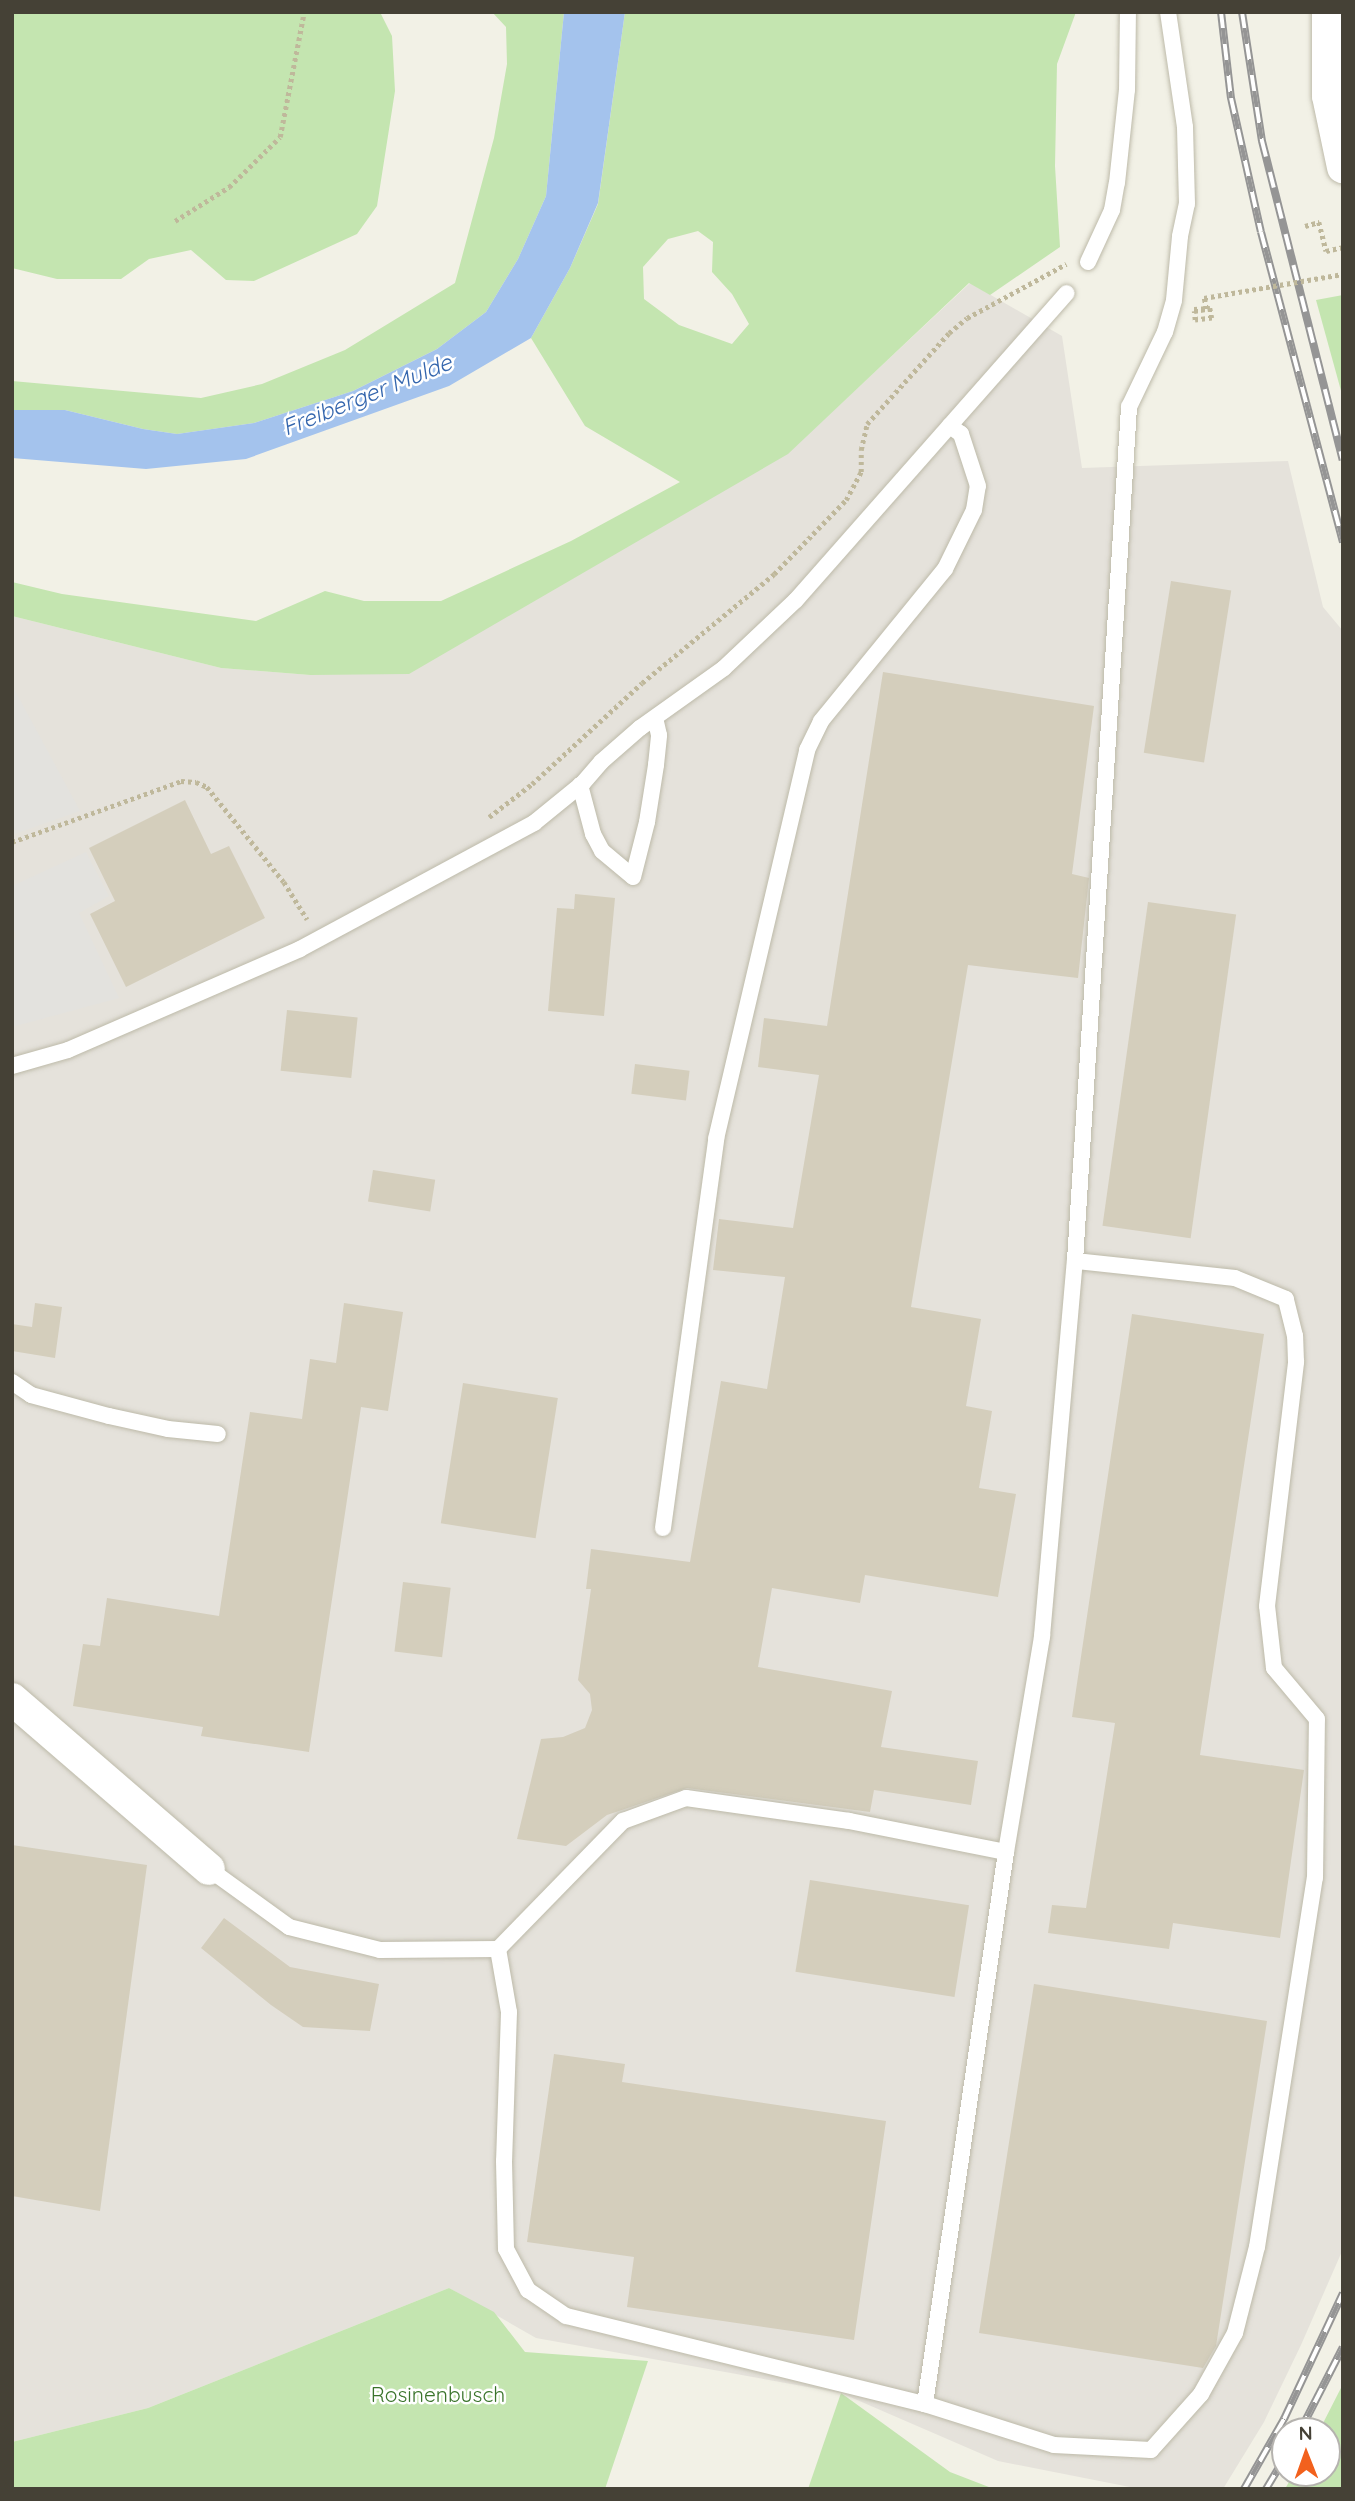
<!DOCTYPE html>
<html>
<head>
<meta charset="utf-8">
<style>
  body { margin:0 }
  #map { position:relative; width:1355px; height:2501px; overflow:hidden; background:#f2f1e6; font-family:Quicksand,sans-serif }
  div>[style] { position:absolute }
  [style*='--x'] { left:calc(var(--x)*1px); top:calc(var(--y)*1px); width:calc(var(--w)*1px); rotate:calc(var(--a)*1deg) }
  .industrial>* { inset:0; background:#e5e2db }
  .green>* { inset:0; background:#c4e5b0 }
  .parking>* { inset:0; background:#e3e2de }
  .water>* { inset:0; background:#a4c3ed }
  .building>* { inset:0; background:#d4cebc; transform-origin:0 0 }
  .path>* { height:4.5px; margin-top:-2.25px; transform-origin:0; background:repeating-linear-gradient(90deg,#bfb89b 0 3.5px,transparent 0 7px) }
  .roads { filter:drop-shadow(0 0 2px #bdbaa9) drop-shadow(0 0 2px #bdbaa9) }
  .service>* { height:16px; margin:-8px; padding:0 8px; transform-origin:8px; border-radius:8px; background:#fff }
  .minor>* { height:32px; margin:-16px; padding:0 16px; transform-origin:16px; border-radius:16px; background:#fff }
  .rail>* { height:8px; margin-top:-4px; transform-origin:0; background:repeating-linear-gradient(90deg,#fff 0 16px,#959595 0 32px); box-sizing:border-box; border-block:2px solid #959595 }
  .path-bridge>* { height:4.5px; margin-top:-2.25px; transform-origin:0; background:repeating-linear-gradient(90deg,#bfb89b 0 3.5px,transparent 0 7px) }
  span { translate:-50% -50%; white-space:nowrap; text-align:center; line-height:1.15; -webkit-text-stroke:5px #fff; paint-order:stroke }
  .park-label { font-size:21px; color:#3a742b }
  .water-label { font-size:23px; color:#3365ad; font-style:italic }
  .frame { position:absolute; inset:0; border:14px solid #454136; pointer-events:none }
  .north { position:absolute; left:1271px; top:2417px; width:70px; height:70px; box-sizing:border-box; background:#fff; border:2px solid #b5b3af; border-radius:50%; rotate:359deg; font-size:19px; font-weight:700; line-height:28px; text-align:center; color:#454136 }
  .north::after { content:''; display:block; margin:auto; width:24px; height:32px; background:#f2611d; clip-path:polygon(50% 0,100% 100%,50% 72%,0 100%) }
</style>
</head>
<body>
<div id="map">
  <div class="industrial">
    <div style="clip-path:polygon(970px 283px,1062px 336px,1082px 468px,1288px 461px,1323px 607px,1343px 631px,1343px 2249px,1301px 2345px,1264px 2422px,1223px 2489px,1140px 2489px,998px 2461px,841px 2393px,536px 2338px,449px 2288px,148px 2408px,12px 2442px,12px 616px,221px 668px,310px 675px,788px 453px)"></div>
  </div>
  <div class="green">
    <div style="clip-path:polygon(12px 12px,380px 12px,392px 36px,395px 91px,377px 206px,357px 234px,254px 281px,226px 280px,191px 250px,149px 259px,121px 279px,57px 279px,12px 268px)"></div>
    <div style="clip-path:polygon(492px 12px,564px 12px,546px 196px,518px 259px,486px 312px,437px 349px,353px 391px,254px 423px,177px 434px,143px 429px,65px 410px,12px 410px,12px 381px,201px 398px,262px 384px,345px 350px,455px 283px,494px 138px,507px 64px,506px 27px)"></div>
    <div style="clip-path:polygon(evenodd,625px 12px,1076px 12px,1057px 64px,1055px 166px,1060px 247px,990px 295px,969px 283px,788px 454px,409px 674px,310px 675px,221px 668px,12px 616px,12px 582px,62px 594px,256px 621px,325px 591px,364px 601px,441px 601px,571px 541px,680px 482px,585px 426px,531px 338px,570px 268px,598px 204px,625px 12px,698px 231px,713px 242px,712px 272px,732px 294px,749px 324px,732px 344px,679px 325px,644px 299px,643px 267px,668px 239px,698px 231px)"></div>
    <div style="clip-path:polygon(1343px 295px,1343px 398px,1316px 300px)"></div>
    <div style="clip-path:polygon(449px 2288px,494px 2312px,525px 2352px,648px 2361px,605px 2489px,12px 2489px,12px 2442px,148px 2408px)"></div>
    <div style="clip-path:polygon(1343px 2384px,1343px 2489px,1285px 2489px,1294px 2473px,1327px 2473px,1327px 2431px,1319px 2431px)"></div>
    <div style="clip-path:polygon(841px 2393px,950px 2472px,994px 2489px,808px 2489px)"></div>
  </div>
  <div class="parking">
    <div style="clip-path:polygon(12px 685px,80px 811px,12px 835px)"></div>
    <div style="clip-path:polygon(86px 852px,109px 896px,79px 913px,119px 998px,12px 1027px,12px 946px,16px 936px,12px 925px,12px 886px)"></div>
  </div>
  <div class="water">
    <div style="clip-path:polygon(564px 12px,625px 12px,598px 203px,570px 268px,531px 338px,449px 386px,246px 459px,146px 469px,12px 458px,12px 410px,65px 410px,143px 429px,177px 434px,254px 423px,353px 391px,437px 349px,486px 312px,518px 259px,546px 196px)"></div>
  </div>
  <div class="building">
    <div style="left:1171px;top:581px;width:61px;height:174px;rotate:9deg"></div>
    <div style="clip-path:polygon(883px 672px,1094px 706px,1072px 874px,1089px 878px,1078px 978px,968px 965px,911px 1307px,981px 1319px,966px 1406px,992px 1411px,979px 1488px,1016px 1494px,998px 1597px,865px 1575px,860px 1603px,772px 1588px,758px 1667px,892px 1691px,881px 1747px,978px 1761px,971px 1805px,874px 1790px,870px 1812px,687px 1788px,607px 1815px,566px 1846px,517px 1839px,541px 1739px,563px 1737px,585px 1728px,592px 1710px,590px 1694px,578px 1680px,591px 1589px,586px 1589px,591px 1549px,690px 1562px,721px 1381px,767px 1389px,785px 1277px,713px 1270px,719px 1219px,793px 1228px,819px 1075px,758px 1067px,764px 1018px,827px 1026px)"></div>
    <div style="clip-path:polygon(185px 800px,211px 854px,229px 846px,265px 918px,126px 987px,90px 914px,115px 901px,89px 848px)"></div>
    <div style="clip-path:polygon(575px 894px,615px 898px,604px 1016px,548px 1011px,557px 908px,574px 909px)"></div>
    <div style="left:1148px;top:902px;width:89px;height:327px;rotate:8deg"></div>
    <div style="left:287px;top:1010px;width:71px;height:61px;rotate:6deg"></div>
    <div style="left:635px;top:1064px;width:55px;height:30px;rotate:7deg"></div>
    <div style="left:373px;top:1170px;width:63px;height:32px;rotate:9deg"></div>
    <div style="clip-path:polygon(35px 1303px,62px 1307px,55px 1358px,12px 1351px,12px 1324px,32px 1327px)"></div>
    <div style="clip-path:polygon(344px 1303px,403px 1312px,388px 1411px,361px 1407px,309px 1752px,201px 1736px,203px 1727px,73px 1706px,83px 1644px,100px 1646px,107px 1598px,219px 1616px,250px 1412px,302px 1419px,310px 1359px,336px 1363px)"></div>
    <div style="clip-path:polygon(1132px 1314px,1264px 1334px,1200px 1755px,1304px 1770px,1280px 1938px,1173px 1923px,1169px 1949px,1048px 1933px,1052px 1905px,1086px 1908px,1115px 1723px,1072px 1717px)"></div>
    <div style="left:463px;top:1383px;width:96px;height:142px;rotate:9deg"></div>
    <div style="left:403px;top:1582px;width:48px;height:70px;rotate:7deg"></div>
    <div style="clip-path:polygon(12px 1845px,147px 1865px,100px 2211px,12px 2196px)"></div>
    <div style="left:810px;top:1880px;width:161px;height:93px;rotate:9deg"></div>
    <div style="clip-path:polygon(224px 1918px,290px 1967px,379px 1984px,370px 2031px,303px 2027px,271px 2005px,201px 1948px)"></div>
    <div style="clip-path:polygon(1034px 1984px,1267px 2021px,1216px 2346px,1203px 2368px,979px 2333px)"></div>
    <div style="clip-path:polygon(554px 2054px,625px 2064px,622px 2082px,886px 2121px,854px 2340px,627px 2307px,634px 2257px,527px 2242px)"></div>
  </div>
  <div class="path">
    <div style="--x:175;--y:221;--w:64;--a:-32.2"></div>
    <div style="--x:229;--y:187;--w:71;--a:-44.4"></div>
    <div style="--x:280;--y:137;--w:127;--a:-79.1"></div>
    <div style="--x:1305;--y:226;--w:15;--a:-16"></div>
    <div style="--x:1319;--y:222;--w:30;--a:76"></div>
    <div style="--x:1326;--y:251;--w:17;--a:-13"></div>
    <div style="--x:1194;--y:309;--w:16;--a:-4"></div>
    <div style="--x:1210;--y:308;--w:10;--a:79"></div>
    <div style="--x:1212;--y:318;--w:17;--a:173"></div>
    <div style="--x:1195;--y:320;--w:9;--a:-96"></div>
    <div style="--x:1194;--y:311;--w:12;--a:-9"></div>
    <div style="--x:489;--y:817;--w:54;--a:-37.5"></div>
    <div style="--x:532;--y:784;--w:149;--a:-42.6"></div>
    <div style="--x:642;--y:683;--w:171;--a:-39.5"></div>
    <div style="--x:774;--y:574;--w:103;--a:-45.8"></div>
    <div style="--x:846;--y:500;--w:32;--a:-62"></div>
    <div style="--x:861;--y:472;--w:22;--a:-90"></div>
    <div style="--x:861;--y:450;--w:27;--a:-77"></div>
    <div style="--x:867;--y:424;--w:122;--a:-48"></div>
    <div style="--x:949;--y:333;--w:23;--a:-40"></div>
    <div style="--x:967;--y:318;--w:113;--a:-28.6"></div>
    <div style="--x:12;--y:842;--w:180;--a:-19.8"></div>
    <div style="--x:181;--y:781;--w:15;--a:4"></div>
    <div style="--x:196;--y:782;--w:12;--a:24"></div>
    <div style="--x:207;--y:787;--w:122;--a:51"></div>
    <div style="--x:284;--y:882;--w:44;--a:58.1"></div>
  </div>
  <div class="roads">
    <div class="service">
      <div style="--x:1088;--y:262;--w:57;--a:-65.2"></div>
      <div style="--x:1112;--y:210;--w:27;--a:-80"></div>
      <div style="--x:1117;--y:183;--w:94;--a:-83.9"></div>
      <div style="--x:1127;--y:90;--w:78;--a:-89.3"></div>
      <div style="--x:580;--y:785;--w:51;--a:75.1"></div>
      <div style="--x:593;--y:834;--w:19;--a:62"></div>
      <div style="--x:602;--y:851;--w:40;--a:40"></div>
      <div style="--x:633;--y:877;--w:57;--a:-75.7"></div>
      <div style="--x:647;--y:822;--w:58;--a:-81"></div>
      <div style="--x:656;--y:765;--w:30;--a:-84"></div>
      <div style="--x:659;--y:735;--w:17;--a:-103"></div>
      <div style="--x:12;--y:1066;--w:58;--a:-15.9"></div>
      <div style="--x:68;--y:1050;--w:253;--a:-23.5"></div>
      <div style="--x:300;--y:949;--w:266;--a:-28.3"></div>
      <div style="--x:534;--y:823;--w:63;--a:-39.2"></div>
      <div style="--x:583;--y:783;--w:28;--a:-49"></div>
      <div style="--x:601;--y:762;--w:52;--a:-41.1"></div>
      <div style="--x:640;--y:728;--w:103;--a:-35.5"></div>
      <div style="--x:724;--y:668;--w:99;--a:-43.4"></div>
      <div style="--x:796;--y:600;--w:409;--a:-48.6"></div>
      <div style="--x:12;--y:1382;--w:23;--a:34"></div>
      <div style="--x:31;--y:1395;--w:81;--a:15.1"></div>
      <div style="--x:109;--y:1416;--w:60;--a:12.4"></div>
      <div style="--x:168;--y:1429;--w:50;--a:5.7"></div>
      <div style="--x:663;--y:1528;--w:393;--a:-82.2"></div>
      <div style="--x:716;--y:1139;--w:400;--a:-76.8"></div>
      <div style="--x:807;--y:750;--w:32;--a:-64"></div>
      <div style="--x:821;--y:721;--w:196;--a:-50.8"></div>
      <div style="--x:945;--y:569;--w:66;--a:-63.8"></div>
      <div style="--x:974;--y:510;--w:24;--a:-81"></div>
      <div style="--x:978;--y:486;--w:55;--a:-108.1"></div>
      <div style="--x:961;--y:434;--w:14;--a:-144"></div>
      <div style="--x:209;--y:1869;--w:99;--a:35.9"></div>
      <div style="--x:289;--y:1927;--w:94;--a:14.2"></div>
      <div style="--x:380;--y:1950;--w:118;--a:-0.5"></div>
      <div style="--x:498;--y:1949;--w:64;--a:80.1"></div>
      <div style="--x:509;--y:2012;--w:149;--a:91.9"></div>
      <div style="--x:504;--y:2161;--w:88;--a:88.7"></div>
      <div style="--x:506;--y:2249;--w:47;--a:61.8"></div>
      <div style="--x:528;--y:2290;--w:46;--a:34.4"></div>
      <div style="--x:566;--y:2316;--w:370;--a:13.8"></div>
      <div style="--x:925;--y:2404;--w:135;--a:17.6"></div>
      <div style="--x:1054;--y:2445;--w:97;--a:3"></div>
      <div style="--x:1151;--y:2450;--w:75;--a:-48.2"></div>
      <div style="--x:1201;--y:2394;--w:70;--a:-60.9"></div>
      <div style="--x:1235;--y:2333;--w:89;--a:-75.7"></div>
      <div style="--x:1257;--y:2247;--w:374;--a:-81.1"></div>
      <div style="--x:1315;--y:1878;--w:159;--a:-89.3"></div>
      <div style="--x:1317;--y:1719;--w:67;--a:-130.1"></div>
      <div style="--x:1274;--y:1668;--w:62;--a:-96.4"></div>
      <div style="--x:1267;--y:1606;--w:246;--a:-83.2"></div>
      <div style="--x:1296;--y:1362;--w:26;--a:-92"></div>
      <div style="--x:1295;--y:1336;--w:38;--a:-104"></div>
      <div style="--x:1286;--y:1299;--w:55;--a:-157.6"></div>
      <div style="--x:1235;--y:1278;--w:161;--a:-173.9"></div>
      <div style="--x:1075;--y:1261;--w:856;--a:-86.38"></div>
      <div style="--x:1129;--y:407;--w:83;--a:-64.4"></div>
      <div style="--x:1165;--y:332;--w:33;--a:-74"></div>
      <div style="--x:1174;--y:300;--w:64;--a:-84.6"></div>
      <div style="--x:1180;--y:236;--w:33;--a:-78"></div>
      <div style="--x:1187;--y:204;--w:77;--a:-91.5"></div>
      <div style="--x:1185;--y:127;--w:116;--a:-98.4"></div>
      <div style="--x:498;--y:1949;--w:179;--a:-45.7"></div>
      <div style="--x:623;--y:1821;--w:67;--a:-20.1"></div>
      <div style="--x:686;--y:1798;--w:165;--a:8"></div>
      <div style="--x:849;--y:1821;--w:160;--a:11.2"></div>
      <div style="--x:925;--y:2404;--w:558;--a:-81.65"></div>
      <div style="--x:1006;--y:1852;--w:219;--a:-80.5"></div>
      <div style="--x:1042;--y:1636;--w:376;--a:-85"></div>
    </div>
    <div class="minor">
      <div style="--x:1328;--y:12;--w:84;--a:90"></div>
      <div style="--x:1328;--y:96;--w:73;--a:78.1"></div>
      <div style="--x:12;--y:1699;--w:260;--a:40.8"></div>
    </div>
  </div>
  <div class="rail">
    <div style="--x:1221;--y:12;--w:87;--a:83.4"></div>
    <div style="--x:1231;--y:98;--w:137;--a:77.4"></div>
    <div style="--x:1261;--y:232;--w:321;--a:75.2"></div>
    <div style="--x:1242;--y:12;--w:131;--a:81.2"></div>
    <div style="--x:1262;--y:141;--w:329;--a:75.8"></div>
    <div style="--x:1300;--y:2431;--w:94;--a:-62.9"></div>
    <div style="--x:1244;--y:2489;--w:81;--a:-60.3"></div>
    <div style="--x:1284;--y:2419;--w:139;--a:-64.9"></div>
    <div style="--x:1266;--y:2489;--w:37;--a:-59"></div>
  </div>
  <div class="path-bridge">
    <div style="--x:1206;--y:309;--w:11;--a:-100"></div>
    <div style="--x:1204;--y:298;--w:141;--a:-9.8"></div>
  </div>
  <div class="park-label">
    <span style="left:438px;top:2394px">Rosinenbusch</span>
  </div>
  <div class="water-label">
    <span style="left:367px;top:395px;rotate:-22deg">Freiberger Mulde</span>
  </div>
  <div class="frame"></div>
  <div class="north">N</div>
</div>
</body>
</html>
